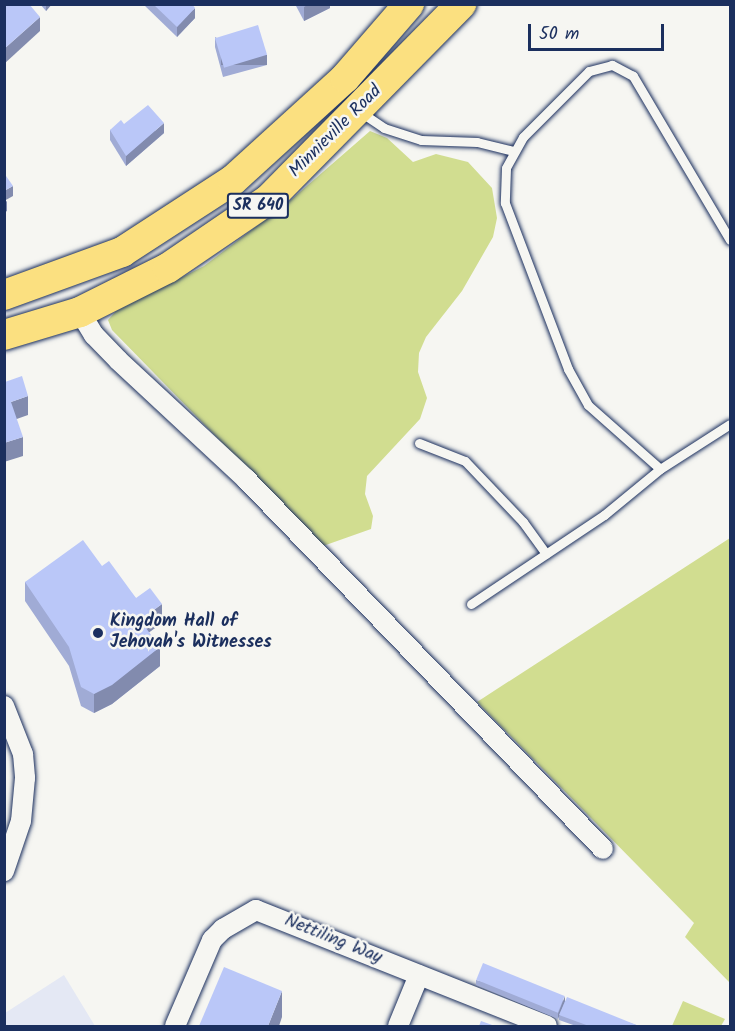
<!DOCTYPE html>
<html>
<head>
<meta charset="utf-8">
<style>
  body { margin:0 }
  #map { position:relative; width:735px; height:1031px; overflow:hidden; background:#f6f6f2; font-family:Kalam,sans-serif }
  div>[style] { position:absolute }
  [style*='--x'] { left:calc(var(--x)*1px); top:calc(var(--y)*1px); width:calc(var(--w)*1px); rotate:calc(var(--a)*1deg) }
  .built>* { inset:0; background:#e4e8f4 }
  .green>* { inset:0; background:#d1dd90 }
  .roads { filter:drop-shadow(0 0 2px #1b2f5e) drop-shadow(0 0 2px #1b2f5e) }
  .service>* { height:9px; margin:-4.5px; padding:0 4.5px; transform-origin:4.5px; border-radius:4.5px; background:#f6f6f2 }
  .minor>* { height:20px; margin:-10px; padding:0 10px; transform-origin:10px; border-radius:10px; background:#f6f6f2 }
  .primary>* { height:30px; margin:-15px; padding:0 15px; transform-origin:15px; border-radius:15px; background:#fbe080 }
  .wall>* { inset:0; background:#a0abd5 }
  .shaded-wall>* { inset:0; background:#828bae; transform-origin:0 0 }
  .building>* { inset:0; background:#bac7f8; transform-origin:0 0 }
  .dots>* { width:16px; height:16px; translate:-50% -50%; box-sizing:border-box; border:3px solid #f6f6f2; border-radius:50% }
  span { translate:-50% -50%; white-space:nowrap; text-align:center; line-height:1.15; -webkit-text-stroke:5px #f6f6f2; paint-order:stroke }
  .shield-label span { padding:2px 4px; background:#f6f6f2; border:2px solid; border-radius:4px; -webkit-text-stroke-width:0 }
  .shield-label { font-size:16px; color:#1b2f5e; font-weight:700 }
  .street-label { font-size:18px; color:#1b2f5e }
  .poi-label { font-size:18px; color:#1b2f5e; font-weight:700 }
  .left { translate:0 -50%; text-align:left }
  .frame { position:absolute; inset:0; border:6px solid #1b2f5e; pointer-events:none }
  .scale { position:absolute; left:528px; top:24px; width:136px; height:27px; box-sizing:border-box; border:3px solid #1b2f5e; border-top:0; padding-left:8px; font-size:18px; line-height:21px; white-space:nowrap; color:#1b2f5e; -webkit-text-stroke:4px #f6f6f2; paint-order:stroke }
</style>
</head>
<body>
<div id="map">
  <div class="built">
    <div style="clip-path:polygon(64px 975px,95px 1026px,5px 1026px,5px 1013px)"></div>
  </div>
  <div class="green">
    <div style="clip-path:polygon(370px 131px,387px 138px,413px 162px,436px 154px,468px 162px,492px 188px,497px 218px,493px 237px,462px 291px,426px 337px,419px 353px,418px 372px,427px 398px,420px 419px,367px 476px,365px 494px,373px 516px,371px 529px,323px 546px,112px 330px,108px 320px,116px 311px,204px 266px,285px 205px)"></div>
    <div style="clip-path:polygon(730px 538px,730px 983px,685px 937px,694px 923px,477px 702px)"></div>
    <div style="clip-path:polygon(683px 1001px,725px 1019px,721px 1026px,672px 1026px)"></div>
  </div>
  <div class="roads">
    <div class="service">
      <div style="--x:359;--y:111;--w:30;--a:34"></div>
      <div style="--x:384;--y:128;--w:39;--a:18"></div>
      <div style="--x:421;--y:140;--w:56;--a:2"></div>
      <div style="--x:477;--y:142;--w:36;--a:14"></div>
      <div style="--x:730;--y:240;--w:191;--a:-120.6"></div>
      <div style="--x:633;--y:76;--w:24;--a:-152"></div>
      <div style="--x:612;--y:65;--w:24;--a:165"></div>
      <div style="--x:589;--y:71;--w:93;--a:135"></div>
      <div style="--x:523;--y:137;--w:35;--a:119"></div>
      <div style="--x:506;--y:168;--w:35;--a:92"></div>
      <div style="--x:505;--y:203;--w:178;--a:69.2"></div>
      <div style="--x:568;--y:369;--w:41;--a:60.9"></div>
      <div style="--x:588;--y:405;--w:96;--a:41.6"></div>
      <div style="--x:660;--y:469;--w:83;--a:-32.7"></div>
      <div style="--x:419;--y:443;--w:49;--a:21.4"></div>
      <div style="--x:465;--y:461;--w:84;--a:46.4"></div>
      <div style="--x:523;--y:522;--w:39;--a:54"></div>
      <div style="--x:471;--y:604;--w:160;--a:-33.8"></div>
      <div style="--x:604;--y:515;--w:72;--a:-39.4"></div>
    </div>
    <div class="minor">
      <div style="--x:80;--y:312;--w:27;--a:59"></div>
      <div style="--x:94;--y:335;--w:35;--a:46"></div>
      <div style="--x:118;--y:360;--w:175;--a:42.9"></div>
      <div style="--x:246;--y:479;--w:514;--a:46.02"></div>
      <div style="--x:4;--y:706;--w:52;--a:68.4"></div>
      <div style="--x:23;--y:754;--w:24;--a:85"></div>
      <div style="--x:25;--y:778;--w:43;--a:95.3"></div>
      <div style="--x:21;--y:821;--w:53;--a:108.8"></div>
      <div style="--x:175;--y:1026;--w:94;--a:-66.7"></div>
      <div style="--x:212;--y:940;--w:16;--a:-45"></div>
      <div style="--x:223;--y:929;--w:38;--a:-30"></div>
      <div style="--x:256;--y:910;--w:313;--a:21.7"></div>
      <div style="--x:398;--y:1026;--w:55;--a:-67.6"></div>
    </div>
    <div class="primary">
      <div style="--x:4;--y:295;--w:126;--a:-20"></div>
      <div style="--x:122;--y:252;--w:132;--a:-33"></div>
      <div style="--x:233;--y:180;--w:151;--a:-42.3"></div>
      <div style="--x:345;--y:78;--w:98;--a:-49.1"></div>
      <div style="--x:4;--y:335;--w:79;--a:-16.8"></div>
      <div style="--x:80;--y:312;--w:98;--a:-26.6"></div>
      <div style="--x:168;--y:268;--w:122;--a:-34.3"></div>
      <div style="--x:269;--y:199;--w:274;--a:-45.4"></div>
    </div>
  </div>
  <div class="wall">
    <div style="clip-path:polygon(40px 4px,52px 4px,46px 11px)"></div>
    <div style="clip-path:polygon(143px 4px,192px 4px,195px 18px,177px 37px)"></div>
    <div style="clip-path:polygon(295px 4px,330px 4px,330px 8px,304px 21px)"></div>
    <div style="clip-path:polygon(215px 37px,267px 65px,223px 77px,215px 47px)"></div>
    <div style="clip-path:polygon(124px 124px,164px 133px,126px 166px,110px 140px,110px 130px)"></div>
    <div style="clip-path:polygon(102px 566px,162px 623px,149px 632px,160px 666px,112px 704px,94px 713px,81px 706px,69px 666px,25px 601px,25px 582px)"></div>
    <div style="clip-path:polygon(476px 980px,565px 1001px,639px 1026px,576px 1026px,559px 1020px,559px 1015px,558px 1019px,476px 985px)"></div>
  </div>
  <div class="shaded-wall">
    <div style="clip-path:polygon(46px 4px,52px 4px,46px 11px)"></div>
    <div style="clip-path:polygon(309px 4px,330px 4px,330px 8px,304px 21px,304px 7px)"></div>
    <div style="clip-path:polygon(195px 8px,195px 18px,177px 37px,177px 27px)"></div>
    <div style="clip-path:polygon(40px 17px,40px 31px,4px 64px,4px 49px)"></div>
    <div style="left:267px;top:55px;width:10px;height:46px;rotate:90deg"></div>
    <div style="clip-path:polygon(164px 123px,164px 133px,126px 166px,126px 156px)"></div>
    <div style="clip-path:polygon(13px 186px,13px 196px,4px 201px,4px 191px)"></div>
    <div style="clip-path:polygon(7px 201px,7px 211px,4px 213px,4px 203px)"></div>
    <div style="clip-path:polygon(28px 396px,28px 415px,11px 421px,11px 402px)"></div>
    <div style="clip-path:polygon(23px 437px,23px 456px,4px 462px,4px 443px)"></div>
    <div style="clip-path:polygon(162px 604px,162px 623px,140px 639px,140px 620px)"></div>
    <div style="clip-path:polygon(160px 647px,160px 666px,112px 704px,94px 713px,94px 694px)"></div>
    <div style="clip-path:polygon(282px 991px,282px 1017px,279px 1026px,268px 1026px)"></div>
    <div style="clip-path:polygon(565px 996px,565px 1001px,558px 1019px,558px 1014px)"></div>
  </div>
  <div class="building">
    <div style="clip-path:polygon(7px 4px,29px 4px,40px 17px,4px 49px,4px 7px)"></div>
    <div style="clip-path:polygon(153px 4px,192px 4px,195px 8px,177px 27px)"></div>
    <div style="left:258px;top:25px;width:31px;height:45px;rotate:73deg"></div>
    <div style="clip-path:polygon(148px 105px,164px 123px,126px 156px,110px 130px,121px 120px,124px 124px)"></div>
    <div style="clip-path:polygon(4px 173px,13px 186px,4px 191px)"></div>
    <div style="clip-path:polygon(22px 376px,28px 396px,11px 402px,23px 437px,4px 443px,4px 380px,5px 382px)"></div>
    <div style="clip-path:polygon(83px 540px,102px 566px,109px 561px,136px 598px,150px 588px,162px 604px,140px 620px,160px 647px,112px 685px,94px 694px,81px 687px,69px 647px,25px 582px)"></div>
    <div style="left:483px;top:963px;width:88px;height:18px;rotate:22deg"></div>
    <div style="clip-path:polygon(224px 967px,282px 991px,268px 1026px,199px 1026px)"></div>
    <div style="clip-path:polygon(567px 997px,639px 1026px,589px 1026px,559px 1015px)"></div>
    <div style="clip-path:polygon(481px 1021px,495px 1026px,479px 1026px)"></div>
  </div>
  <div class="dots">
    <div style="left:98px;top:633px;background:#1b2f5e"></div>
  </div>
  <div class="shield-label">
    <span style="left:258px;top:206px">SR 640</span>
  </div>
  <div class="street-label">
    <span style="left:336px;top:132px;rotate:-45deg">Minnieville Road</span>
    <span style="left:333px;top:940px;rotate:22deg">Nettiling Way</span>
  </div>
  <div class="poi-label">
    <span class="left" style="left:110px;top:633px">Kingdom Hall of<br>Jehovah's Witnesses</span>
  </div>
  <div class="frame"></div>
  <div class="scale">50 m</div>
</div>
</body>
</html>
